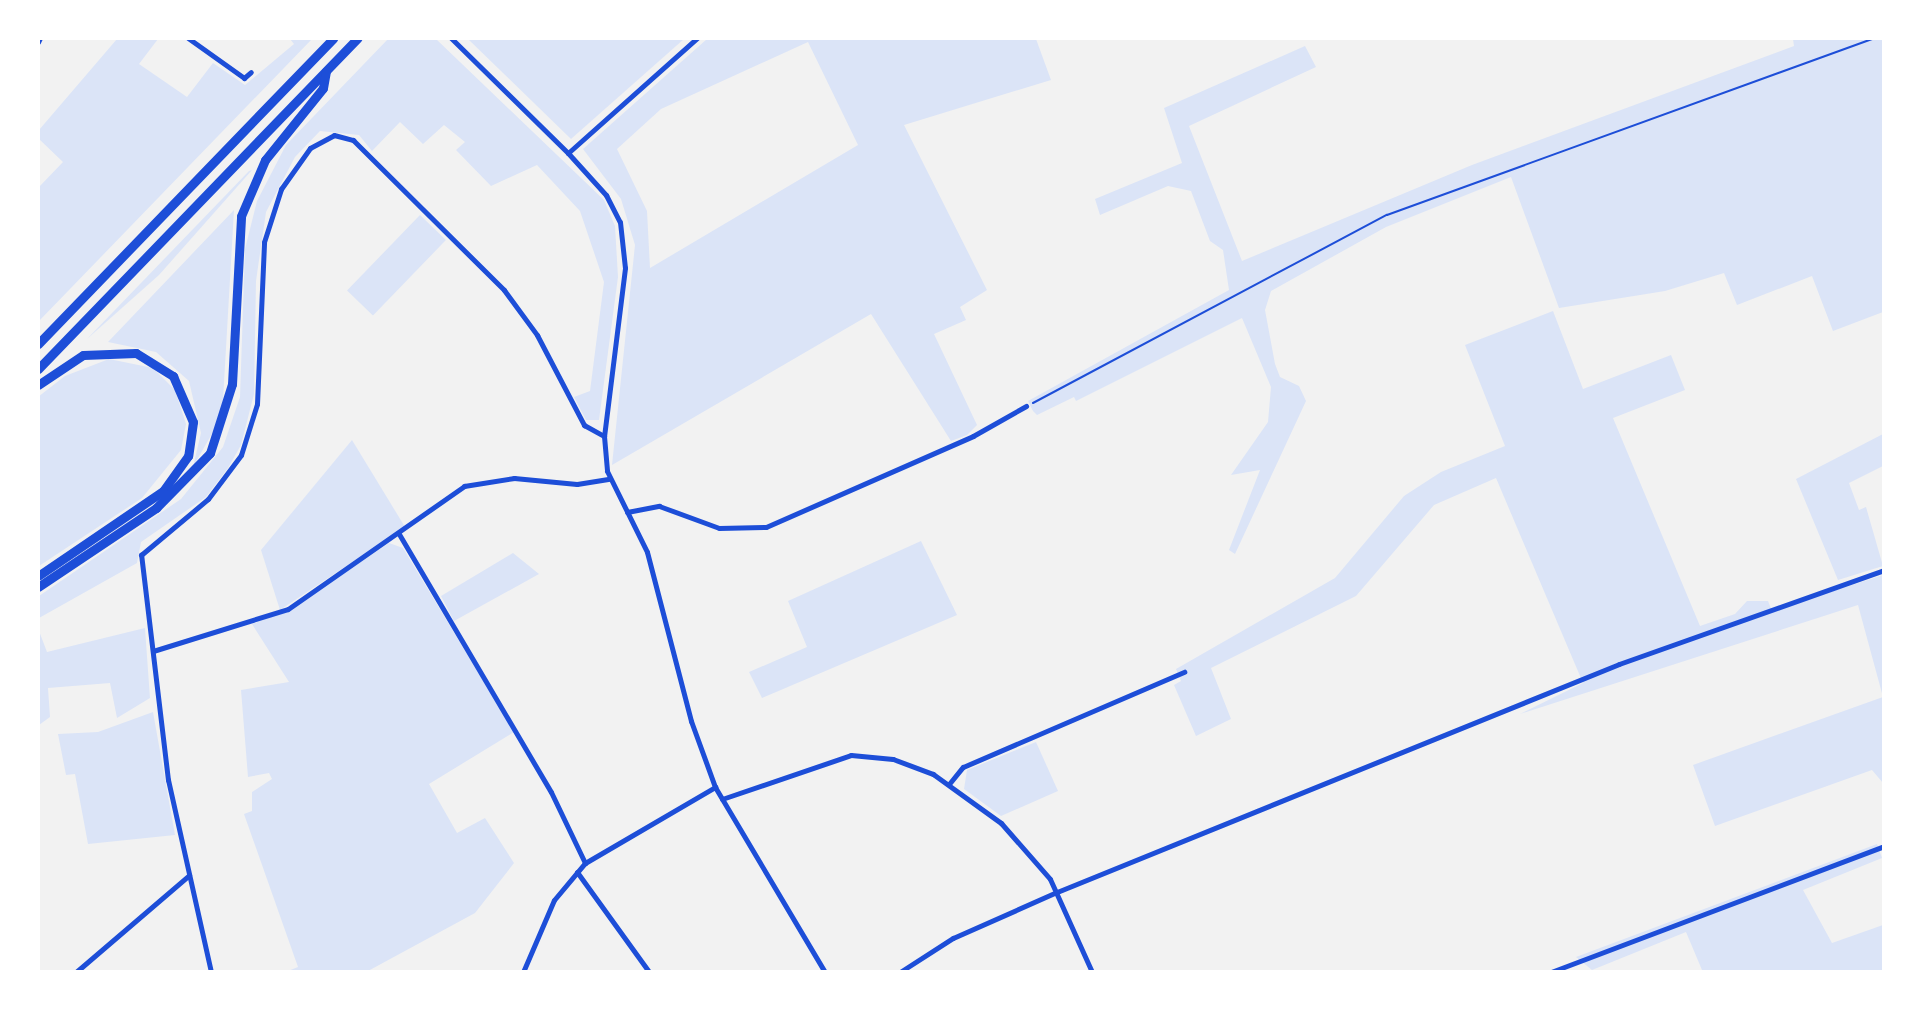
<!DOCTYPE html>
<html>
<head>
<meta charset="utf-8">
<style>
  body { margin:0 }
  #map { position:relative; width:1922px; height:1010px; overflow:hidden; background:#f2f2f2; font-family:"Source Sans 3",sans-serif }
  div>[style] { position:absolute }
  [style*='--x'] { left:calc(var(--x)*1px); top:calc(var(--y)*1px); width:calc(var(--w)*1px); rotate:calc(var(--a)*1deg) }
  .green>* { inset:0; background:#dbe4f7; transform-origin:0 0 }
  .path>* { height:2px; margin:-1px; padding:0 1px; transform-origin:1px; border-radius:1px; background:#1d4ed8 }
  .minor>* { height:5px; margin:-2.5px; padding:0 2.5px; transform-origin:2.5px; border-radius:2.5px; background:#1d4ed8 }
  .motorway>* { height:9px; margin:-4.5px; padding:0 4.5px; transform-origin:4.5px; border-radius:4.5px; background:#1d4ed8 }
  span { translate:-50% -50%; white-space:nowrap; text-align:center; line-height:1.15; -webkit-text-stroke:5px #fff; paint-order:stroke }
  .frame { position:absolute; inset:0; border:40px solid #fff; pointer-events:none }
</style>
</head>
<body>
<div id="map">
  <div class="green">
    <div style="clip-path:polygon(117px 39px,158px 39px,139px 64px,187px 97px,213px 63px,245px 85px,294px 44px,290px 39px,312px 39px,39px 321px,39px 187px,63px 162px,39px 139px,39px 130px)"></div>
    <div style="clip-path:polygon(388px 39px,436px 39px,604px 200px,615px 226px,618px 277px,599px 420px,586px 420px,574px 397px,590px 391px,604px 282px,580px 211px,537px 165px,491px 186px,456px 150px,465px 142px,444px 125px,423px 144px,400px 122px,372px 151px,359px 135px,320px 131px,295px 157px,266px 212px,256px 281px,254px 394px,241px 445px,228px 468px,206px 497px,141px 542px,137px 563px,39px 618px,39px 596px,181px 499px,223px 447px,240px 397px,245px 249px,257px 201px,286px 145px)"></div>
    <div style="clip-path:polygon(468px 39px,684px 39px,571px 139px)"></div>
    <div style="clip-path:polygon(evenodd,707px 39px,1036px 39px,1051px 80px,904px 125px,987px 290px,960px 307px,966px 320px,934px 334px,977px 425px,967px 435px,951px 441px,871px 314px,612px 465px,635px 245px,621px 199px,583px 149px,707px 39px,808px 42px,858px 145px,650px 268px,647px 211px,617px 149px,661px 109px,808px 42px)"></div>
    <div style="clip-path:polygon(1793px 39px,1883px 39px,1883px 312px,1833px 331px,1812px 276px,1737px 305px,1724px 273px,1665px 291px,1559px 308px,1511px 177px,1386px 227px,1271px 291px,1265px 310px,1275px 364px,1280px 377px,1299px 386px,1306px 401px,1235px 554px,1229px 550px,1260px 470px,1231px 475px,1268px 422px,1271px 387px,1242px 318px,1076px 401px,1074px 397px,1037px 415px,1033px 411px,1028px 401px,1229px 290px,1223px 250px,1210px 241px,1191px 191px,1168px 186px,1100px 215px,1095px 199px,1182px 163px,1164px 108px,1305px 46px,1316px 67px,1189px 126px,1242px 261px,1472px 165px,1794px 46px)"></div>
    <div style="clip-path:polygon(252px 170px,159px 275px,87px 339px,249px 171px)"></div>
    <div style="clip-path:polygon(234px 210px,223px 400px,218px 423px,193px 467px,201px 433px,189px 381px,156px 352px,108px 342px)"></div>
    <div style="left:420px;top:215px;width:36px;height:105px;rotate:44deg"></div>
    <div style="clip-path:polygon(1553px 311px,1583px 389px,1671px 355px,1685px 390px,1613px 418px,1700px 626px,1735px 614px,1747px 601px,1768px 601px,1772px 611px,1883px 575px,1883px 783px,1872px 770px,1715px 826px,1693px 765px,1883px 697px,1858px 605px,1520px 714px,1583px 683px,1496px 478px,1434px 505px,1356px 596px,1211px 668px,1231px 719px,1196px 736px,1174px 685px,1181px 681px,1176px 669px,1335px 578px,1404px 496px,1441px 472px,1505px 446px,1465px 345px)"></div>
    <div style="clip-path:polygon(109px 359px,153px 368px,175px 390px,186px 424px,181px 450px,142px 498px,39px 566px,38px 397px,65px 376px)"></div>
    <div style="clip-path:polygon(1883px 434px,1883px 466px,1849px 483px,1859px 510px,1866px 507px,1883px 566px,1838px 580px,1796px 479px)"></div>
    <div style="clip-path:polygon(352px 440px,405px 527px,280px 610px,261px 550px)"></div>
    <div style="clip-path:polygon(921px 541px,957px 615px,762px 698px,749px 672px,807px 647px,788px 601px)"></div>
    <div style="clip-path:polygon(389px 543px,403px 548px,514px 732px,429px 784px,457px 833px,485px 818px,514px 863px,475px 913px,368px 971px,288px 971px,298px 967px,244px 814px,252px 811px,252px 792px,272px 779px,269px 773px,248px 777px,241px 690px,289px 682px,252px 624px,293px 608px)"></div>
    <div style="clip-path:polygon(513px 553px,539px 574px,454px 621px,441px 596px)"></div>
    <div style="clip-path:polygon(145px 628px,150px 698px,117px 718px,110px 683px,48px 688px,50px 717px,39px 725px,39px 631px,47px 652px)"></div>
    <div style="clip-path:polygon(153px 712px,175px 835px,88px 844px,75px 774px,66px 775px,58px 734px,98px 732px)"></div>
    <div style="clip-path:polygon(1036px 742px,1058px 791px,1001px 816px,964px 789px,967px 770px)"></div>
    <div style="clip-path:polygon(1877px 844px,1882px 858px,1803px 890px,1832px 943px,1883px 925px,1883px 971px,1702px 970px,1686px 932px,1592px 970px,1576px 957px)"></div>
  </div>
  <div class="path">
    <div style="--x:1033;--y:403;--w:401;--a:-28"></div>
    <div style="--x:1387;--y:215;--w:519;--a:-19.94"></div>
  </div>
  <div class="minor">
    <div style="--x:188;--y:38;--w:69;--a:35.5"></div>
    <div style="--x:244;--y:78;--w:9;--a:-41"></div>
    <div style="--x:451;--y:38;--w:164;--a:44.5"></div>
    <div style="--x:568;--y:153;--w:57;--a:47.9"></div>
    <div style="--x:606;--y:195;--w:30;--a:63"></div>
    <div style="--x:620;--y:222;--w:46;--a:83.8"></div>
    <div style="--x:625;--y:268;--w:169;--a:97.1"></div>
    <div style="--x:604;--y:436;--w:35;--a:85"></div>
    <div style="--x:607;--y:471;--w:90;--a:63.7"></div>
    <div style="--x:647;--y:552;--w:175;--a:75.4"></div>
    <div style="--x:691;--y:721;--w:70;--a:70"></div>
    <div style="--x:715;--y:787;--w:215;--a:59.3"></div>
    <div style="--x:38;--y:42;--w:4;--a:-63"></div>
    <div style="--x:568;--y:153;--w:173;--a:-41.7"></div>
    <div style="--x:627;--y:512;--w:33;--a:-11"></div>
    <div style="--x:659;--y:506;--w:64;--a:20.1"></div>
    <div style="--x:719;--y:528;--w:47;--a:-1.2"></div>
    <div style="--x:766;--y:527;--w:226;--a:-23.7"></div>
    <div style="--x:973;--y:436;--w:61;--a:-29.5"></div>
    <div style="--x:399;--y:534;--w:299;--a:59.5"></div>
    <div style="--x:551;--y:792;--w:79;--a:64.4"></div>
    <div style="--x:153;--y:651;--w:141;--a:-17.3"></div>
    <div style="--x:288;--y:609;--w:215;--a:-34.9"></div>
    <div style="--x:464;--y:486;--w:51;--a:-9.1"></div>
    <div style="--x:514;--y:478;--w:63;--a:5.4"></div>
    <div style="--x:577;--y:484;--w:33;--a:-9"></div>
    <div style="--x:949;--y:784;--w:22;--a:-51"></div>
    <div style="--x:963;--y:767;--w:241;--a:-23.3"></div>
    <div style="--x:722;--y:799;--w:136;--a:-18.8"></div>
    <div style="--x:851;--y:755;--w:42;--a:5.4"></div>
    <div style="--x:893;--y:759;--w:43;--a:20.6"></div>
    <div style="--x:933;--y:774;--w:84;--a:35.8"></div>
    <div style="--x:1001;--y:823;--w:74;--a:48.8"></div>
    <div style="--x:1050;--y:879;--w:102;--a:65.7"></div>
    <div style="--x:577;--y:872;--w:123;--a:54.2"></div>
    <div style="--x:76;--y:972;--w:149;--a:-40.6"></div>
    <div style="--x:211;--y:972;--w:197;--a:-102.6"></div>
    <div style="--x:168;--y:780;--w:227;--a:-96.8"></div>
    <div style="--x:141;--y:555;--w:87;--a:-39.9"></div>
    <div style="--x:208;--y:499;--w:55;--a:-53.1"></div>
    <div style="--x:241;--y:455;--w:53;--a:-72.6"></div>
    <div style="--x:257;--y:404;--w:162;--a:-87.5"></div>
    <div style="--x:264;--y:242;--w:56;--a:-72.2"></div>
    <div style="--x:281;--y:189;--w:50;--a:-54.7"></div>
    <div style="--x:310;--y:148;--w:27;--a:-28"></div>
    <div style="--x:334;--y:135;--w:20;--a:15"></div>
    <div style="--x:353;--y:140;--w:213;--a:44.8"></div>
    <div style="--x:504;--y:290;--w:56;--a:53.7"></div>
    <div style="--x:537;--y:335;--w:102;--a:62.4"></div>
    <div style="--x:584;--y:425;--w:23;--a:29"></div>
    <div style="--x:523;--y:972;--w:78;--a:-66.7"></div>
    <div style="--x:554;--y:900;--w:48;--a:-50"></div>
    <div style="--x:585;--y:863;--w:151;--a:-30.3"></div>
    <div style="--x:900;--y:972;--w:63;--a:-32.7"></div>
    <div style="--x:953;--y:938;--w:114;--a:-23.9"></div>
    <div style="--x:1057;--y:892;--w:606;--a:-22.08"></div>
    <div style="--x:1619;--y:664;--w:281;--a:-19.5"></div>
    <div style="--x:1551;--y:972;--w:356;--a:-20.7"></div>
  </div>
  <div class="motorway">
    <div style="--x:38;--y:344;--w:425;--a:-46"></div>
    <div style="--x:38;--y:369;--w:460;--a:-46"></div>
    <div style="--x:38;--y:385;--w:54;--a:-33.7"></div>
    <div style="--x:83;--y:355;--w:53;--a:-2.2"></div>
    <div style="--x:136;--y:353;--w:44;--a:31.9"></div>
    <div style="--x:173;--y:376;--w:50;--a:66.5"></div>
    <div style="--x:193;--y:422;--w:34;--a:98"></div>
    <div style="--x:188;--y:456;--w:43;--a:125.5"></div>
    <div style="--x:163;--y:491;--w:151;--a:145.8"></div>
    <div style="--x:38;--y:587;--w:142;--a:-33.8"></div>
    <div style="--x:156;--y:508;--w:77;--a:-45.5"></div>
    <div style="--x:210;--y:453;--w:72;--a:-72.3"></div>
    <div style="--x:232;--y:384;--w:168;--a:-86.9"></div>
    <div style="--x:241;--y:216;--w:61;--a:-66.8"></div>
    <div style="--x:265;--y:160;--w:92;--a:-51.1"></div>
    <div style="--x:323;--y:88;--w:17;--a:-80"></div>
  </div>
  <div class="frame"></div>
</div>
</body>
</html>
